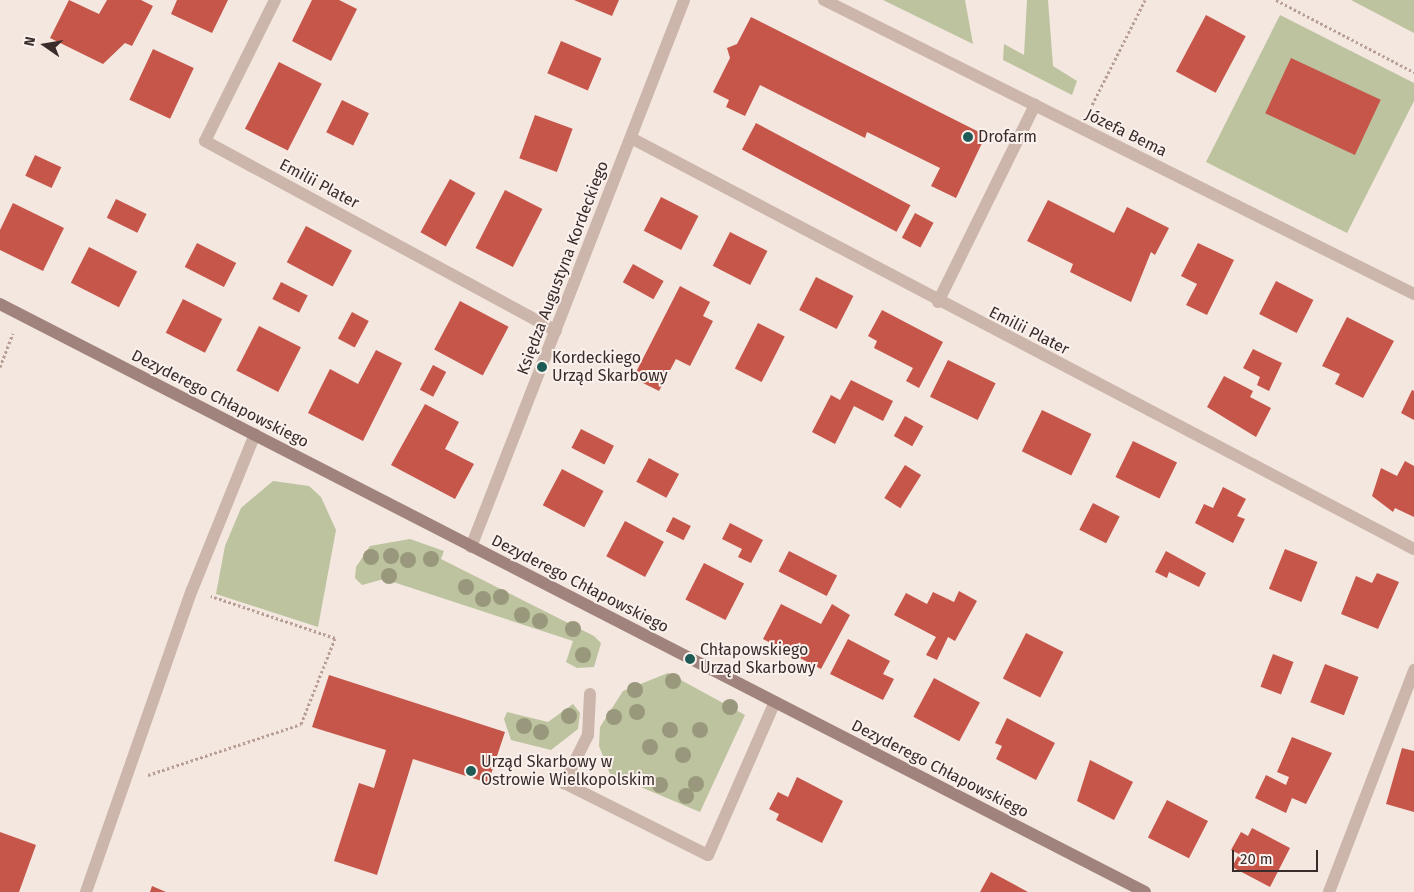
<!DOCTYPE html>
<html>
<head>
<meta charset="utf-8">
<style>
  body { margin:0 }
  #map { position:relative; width:1414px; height:892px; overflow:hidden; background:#f3e7df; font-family:"Fira Sans",sans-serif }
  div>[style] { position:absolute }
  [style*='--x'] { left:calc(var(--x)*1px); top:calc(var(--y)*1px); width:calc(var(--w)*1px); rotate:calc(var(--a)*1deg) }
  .green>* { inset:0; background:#bcc39e }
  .building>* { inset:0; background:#c6554a; transform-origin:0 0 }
  .path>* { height:3px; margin-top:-1.5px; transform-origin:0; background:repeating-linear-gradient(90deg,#b89e94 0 2.5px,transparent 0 5px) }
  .lane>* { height:12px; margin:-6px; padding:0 6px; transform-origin:6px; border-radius:6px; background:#ccb5aa }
  .street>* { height:12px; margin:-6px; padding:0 6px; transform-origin:6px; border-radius:6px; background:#ccb5aa }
  .secondary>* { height:12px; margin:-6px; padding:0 6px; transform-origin:6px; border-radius:6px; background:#a0837c }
  .trees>* { width:16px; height:16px; margin:-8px; border-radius:50%; background:#99987d }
  .dots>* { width:14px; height:14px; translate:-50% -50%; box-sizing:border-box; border:2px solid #faf1ec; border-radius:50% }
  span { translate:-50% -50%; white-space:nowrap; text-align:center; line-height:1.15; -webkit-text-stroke:4px #faf1ec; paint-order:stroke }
  .street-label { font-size:16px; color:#392c2a }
  .poi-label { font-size:16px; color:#392c2a }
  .left { translate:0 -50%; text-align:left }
  .north { position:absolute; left:20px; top:20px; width:50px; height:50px; -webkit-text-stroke:4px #faf1ec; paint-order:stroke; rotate:283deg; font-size:14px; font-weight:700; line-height:20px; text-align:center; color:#392c2a }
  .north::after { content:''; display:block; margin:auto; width:18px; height:22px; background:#392c2a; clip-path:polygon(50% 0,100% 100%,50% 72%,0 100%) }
  .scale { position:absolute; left:1232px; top:850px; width:86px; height:22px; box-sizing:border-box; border:2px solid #392c2a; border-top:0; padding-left:6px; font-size:15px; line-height:18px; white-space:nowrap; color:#392c2a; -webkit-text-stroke:4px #faf1ec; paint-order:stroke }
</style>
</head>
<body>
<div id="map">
  <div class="green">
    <div style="clip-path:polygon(883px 0,965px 0,973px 44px)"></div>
    <div style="clip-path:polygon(1027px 0,1048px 0,1053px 66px,1077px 81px,1072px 95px,1003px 60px,1004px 44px,1024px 55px)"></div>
    <div style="clip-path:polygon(1351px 0,1414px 0,1414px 33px)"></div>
    <div style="clip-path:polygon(1280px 15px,1414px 83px,1414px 101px,1347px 233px,1206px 162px)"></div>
    <div style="clip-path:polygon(273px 481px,309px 486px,321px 497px,336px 530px,318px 627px,216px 594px,225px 546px,241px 508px)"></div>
    <div style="clip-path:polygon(410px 539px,444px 551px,441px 559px,594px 636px,601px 643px,594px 667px,577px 668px,566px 662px,573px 641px,384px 579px,362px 585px,355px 578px,356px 567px,370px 546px)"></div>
    <div style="clip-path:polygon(668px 673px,745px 715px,700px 812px,610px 774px,599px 746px,600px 727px,623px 691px)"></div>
    <div style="clip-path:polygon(573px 704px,580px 713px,578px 729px,551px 750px,511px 740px,504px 719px,507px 712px,548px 722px)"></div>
  </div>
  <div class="building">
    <div style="clip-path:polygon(69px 0,99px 14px,107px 0,141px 0,153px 6px,132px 46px,125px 43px,103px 64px,50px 38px)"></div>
    <div style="clip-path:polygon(177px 0,228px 0,212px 33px,171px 14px)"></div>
    <div style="clip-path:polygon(312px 0,339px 0,357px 9px,331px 61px,292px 41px)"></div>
    <div style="clip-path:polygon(574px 0,619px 0,612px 16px)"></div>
    <div style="left:1206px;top:15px;width:45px;height:64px;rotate:28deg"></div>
    <div style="clip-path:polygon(751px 17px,981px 133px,983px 141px,956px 198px,931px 186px,940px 168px,867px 132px,865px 138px,760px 85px,745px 116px,726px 107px,729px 100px,713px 92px,730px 58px,727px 48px,737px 44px)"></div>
    <div style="left:561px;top:41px;width:44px;height:35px;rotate:23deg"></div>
    <div style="left:153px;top:49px;width:45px;height:56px;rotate:25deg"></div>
    <div style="left:1291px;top:58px;width:99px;height:61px;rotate:25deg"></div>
    <div style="left:279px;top:62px;width:48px;height:75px;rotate:27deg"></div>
    <div style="left:342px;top:100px;width:30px;height:36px;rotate:26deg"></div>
    <div style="left:535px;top:115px;width:40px;height:46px;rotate:20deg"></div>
    <div style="left:756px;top:123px;width:175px;height:30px;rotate:28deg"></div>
    <div style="left:35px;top:155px;width:29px;height:23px;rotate:25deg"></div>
    <div style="left:450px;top:179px;width:29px;height:61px;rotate:29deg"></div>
    <div style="left:505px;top:190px;width:42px;height:65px;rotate:27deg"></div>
    <div style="left:661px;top:197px;width:42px;height:38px;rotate:27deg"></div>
    <div style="left:116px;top:199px;width:34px;height:21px;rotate:26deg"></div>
    <div style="clip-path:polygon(1048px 200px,1114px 233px,1127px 207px,1169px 228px,1155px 255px,1151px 252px,1131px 302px,1070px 272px,1073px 264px,1027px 241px)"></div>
    <div style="clip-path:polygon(13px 203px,64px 228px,43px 271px,0 250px,0 230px)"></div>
    <div style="left:915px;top:213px;width:21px;height:28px;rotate:28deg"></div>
    <div style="left:306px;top:226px;width:52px;height:41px;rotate:28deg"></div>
    <div style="left:730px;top:232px;width:42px;height:38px;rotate:27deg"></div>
    <div style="left:197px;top:243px;width:44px;height:27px;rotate:27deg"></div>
    <div style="clip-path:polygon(1198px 243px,1234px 260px,1207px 315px,1186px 305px,1197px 284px,1181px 276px)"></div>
    <div style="left:89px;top:247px;width:54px;height:40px;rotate:27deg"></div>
    <div style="left:633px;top:264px;width:35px;height:21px;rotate:29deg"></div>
    <div style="left:816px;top:277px;width:42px;height:37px;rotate:27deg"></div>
    <div style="left:1276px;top:281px;width:42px;height:37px;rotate:27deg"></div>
    <div style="left:281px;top:282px;width:30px;height:19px;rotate:27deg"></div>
    <div style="clip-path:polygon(680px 286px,710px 302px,703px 316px,713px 321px,690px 366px,676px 359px,659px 391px,633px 378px)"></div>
    <div style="left:183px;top:299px;width:44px;height:38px;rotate:27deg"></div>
    <div style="left:460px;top:301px;width:55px;height:55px;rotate:28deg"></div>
    <div style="clip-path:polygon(882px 310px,943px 342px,919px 388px,906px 381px,913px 368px,874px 348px,877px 341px,868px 336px)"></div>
    <div style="left:352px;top:312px;width:19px;height:30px;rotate:28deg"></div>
    <div style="clip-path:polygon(1347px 317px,1394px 341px,1363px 398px,1335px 384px,1340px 374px,1322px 366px)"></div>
    <div style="left:758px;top:323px;width:30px;height:51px;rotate:27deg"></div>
    <div style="left:259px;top:326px;width:47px;height:50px;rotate:27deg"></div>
    <div style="clip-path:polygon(1253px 349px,1282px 363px,1269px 391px,1257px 385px,1260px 377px,1243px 368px)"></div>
    <div style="clip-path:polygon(376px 350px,402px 363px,363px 441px,308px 413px,330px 369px,358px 384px)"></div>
    <div style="left:948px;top:360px;width:53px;height:41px;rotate:26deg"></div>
    <div style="left:433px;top:365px;width:15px;height:28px;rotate:28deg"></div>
    <div style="clip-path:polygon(1224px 376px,1253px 391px,1250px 397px,1271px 408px,1256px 437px,1207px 407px)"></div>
    <div style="clip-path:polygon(851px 380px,893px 401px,883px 421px,854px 406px,835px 444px,812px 432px,831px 395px,840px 400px)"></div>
    <div style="clip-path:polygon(1412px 390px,1414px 391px,1414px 420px,1401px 413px)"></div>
    <div style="clip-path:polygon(425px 404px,459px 422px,445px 449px,474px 464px,455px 499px,391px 465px)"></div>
    <div style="left:1042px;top:410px;width:55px;height:46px;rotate:26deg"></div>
    <div style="left:905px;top:416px;width:21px;height:23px;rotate:29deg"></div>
    <div style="left:581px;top:429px;width:37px;height:21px;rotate:27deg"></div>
    <div style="left:1133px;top:441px;width:49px;height:40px;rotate:26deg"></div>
    <div style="left:649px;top:458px;width:34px;height:27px;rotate:28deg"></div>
    <div style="clip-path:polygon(1405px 461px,1414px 466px,1414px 517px,1395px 508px,1393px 512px,1372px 496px,1381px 468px,1397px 476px)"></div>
    <div style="left:905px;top:465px;width:19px;height:39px;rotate:32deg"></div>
    <div style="left:562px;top:469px;width:47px;height:41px;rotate:28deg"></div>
    <div style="clip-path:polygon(1223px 487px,1246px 499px,1237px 516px,1245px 519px,1233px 543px,1195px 523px,1204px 504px,1213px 508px)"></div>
    <div style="left:1093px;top:503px;width:30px;height:30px;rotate:27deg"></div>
    <div style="left:673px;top:517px;width:20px;height:16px;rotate:27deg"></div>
    <div style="left:625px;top:521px;width:44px;height:40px;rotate:28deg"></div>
    <div style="clip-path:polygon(730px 523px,763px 540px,751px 563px,738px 557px,742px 549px,722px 539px)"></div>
    <div style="left:1285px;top:549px;width:35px;height:43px;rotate:22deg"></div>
    <div style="left:789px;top:551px;width:54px;height:23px;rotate:27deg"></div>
    <div style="clip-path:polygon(1166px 551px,1206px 573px,1199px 587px,1169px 572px,1167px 578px,1155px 572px)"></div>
    <div style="left:704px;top:563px;width:45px;height:41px;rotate:27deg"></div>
    <div style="clip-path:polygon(1377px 573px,1399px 582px,1378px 629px,1341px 614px,1356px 576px,1372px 583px)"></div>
    <div style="clip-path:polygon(959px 591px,977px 601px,955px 641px,948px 637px,937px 660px,926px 655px,936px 637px,894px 615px,906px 593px,927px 604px,933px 592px,954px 602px)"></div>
    <div style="clip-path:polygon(781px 604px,821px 624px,832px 604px,850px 615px,821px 669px,763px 639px)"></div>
    <div style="left:1026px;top:633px;width:42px;height:51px;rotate:27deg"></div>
    <div style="clip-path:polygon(848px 639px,890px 661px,883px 674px,894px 679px,883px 700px,830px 674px)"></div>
    <div style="left:1273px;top:654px;width:22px;height:35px;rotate:21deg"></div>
    <div style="left:1325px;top:664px;width:36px;height:41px;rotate:21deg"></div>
    <div style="clip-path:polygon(329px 675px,505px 732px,488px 783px,413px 759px,377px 875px,334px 861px,359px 783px,374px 788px,386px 750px,312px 727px)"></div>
    <div style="left:934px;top:678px;width:52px;height:44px;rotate:28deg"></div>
    <div style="clip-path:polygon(1007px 718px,1055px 743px,1036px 780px,996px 759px,1002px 746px,995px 743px)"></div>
    <div style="clip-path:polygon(1292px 737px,1332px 753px,1306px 804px,1292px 798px,1286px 813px,1255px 798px,1266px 775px,1286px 785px,1289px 777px,1277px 772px)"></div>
    <div style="clip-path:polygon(1402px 748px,1414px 751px,1414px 812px,1386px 804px)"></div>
    <div style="clip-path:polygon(1090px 760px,1133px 782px,1114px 820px,1077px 801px)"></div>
    <div style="clip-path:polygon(797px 777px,843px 801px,822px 843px,776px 820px,779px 814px,769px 809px,778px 792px,788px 797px)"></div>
    <div style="left:1167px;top:800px;width:46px;height:42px;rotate:27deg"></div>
    <div style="clip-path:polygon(1252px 828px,1290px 848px,1270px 887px,1232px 867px,1239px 854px,1231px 850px,1241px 832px,1248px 836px)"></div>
    <div style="clip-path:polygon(0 832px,36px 845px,19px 892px,0 892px)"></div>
    <div style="clip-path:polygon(991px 872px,1028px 892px,980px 892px)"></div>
    <div style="clip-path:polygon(152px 886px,166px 892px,150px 892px)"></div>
  </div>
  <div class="path">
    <div style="--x:1276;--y:0;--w:156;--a:27.6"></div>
    <div style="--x:1090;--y:109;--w:122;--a:-63.2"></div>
    <div style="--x:0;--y:367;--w:36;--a:-69"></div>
    <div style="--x:148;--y:775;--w:161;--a:-18.4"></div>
    <div style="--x:301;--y:724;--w:92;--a:-68.4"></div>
    <div style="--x:335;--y:638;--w:131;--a:-161.3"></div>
  </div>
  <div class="lane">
    <div style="--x:590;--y:694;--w:41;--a:92.8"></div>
    <div style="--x:588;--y:735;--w:54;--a:116.6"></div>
    <div style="--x:564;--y:783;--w:161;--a:26.6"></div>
    <div style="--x:708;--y:855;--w:167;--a:-66.4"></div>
    <div style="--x:86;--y:892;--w:320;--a:-70.7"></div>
    <div style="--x:192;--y:590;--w:168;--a:-68"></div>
  </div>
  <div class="street">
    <div style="--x:275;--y:0;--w:157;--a:116.4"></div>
    <div style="--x:205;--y:141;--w:399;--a:28.4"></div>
    <div style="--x:824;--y:0;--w:659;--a:26.49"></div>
    <div style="--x:631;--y:138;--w:884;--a:27.7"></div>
    <div style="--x:938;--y:302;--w:220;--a:-63.8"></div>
    <div style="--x:471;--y:547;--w:587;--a:-68.72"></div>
    <div style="--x:1329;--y:892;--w:238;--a:-69"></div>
  </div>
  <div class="secondary">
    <div style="--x:0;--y:304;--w:1287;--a:27.18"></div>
  </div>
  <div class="trees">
    <div style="left:391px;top:556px"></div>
    <div style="left:371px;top:557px"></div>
    <div style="left:431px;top:559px"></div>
    <div style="left:408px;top:560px"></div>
    <div style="left:389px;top:576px"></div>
    <div style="left:466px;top:587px"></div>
    <div style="left:501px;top:597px"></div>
    <div style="left:483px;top:599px"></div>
    <div style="left:522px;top:615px"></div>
    <div style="left:540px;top:621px"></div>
    <div style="left:573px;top:629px"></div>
    <div style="left:583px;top:655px"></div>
    <div style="left:673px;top:681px"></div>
    <div style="left:635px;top:690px"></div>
    <div style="left:730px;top:707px"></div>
    <div style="left:637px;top:712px"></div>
    <div style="left:569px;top:716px"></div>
    <div style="left:614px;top:717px"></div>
    <div style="left:524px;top:726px"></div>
    <div style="left:670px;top:730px"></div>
    <div style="left:700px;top:730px"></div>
    <div style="left:541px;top:732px"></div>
    <div style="left:650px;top:747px"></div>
    <div style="left:683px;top:755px"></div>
    <div style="left:696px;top:784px"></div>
    <div style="left:660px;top:785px"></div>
    <div style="left:686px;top:796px"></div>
  </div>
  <div class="dots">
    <div style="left:968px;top:137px;background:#1f5b56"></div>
    <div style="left:542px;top:367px;background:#1f5b56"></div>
    <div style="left:690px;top:659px;background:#1f5b56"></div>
    <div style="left:471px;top:771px;background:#1f5b56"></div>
  </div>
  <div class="street-label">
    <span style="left:1126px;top:133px;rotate:26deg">Józefa Bema</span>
    <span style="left:319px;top:184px;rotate:28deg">Emilii Plater</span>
    <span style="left:563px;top:268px;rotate:-69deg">Księdza Augustyna Kordeckiego</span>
    <span style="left:1029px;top:331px;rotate:27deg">Emilii Plater</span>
    <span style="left:220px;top:399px;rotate:27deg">Dezyderego Chłapowskiego</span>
    <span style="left:580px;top:584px;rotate:27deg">Dezyderego Chłapowskiego</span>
    <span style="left:940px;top:769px;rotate:27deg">Dezyderego Chłapowskiego</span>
  </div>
  <div class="poi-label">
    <span class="left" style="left:978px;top:137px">Drofarm</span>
    <span class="left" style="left:552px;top:367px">Kordeckiego<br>Urząd Skarbowy</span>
    <span class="left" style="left:700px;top:659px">Chłapowskiego<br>Urząd Skarbowy</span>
    <span class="left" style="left:481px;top:771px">Urząd Skarbowy w<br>Ostrowie Wielkopolskim</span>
  </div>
  <div class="north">N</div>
  <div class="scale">20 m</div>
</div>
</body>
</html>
